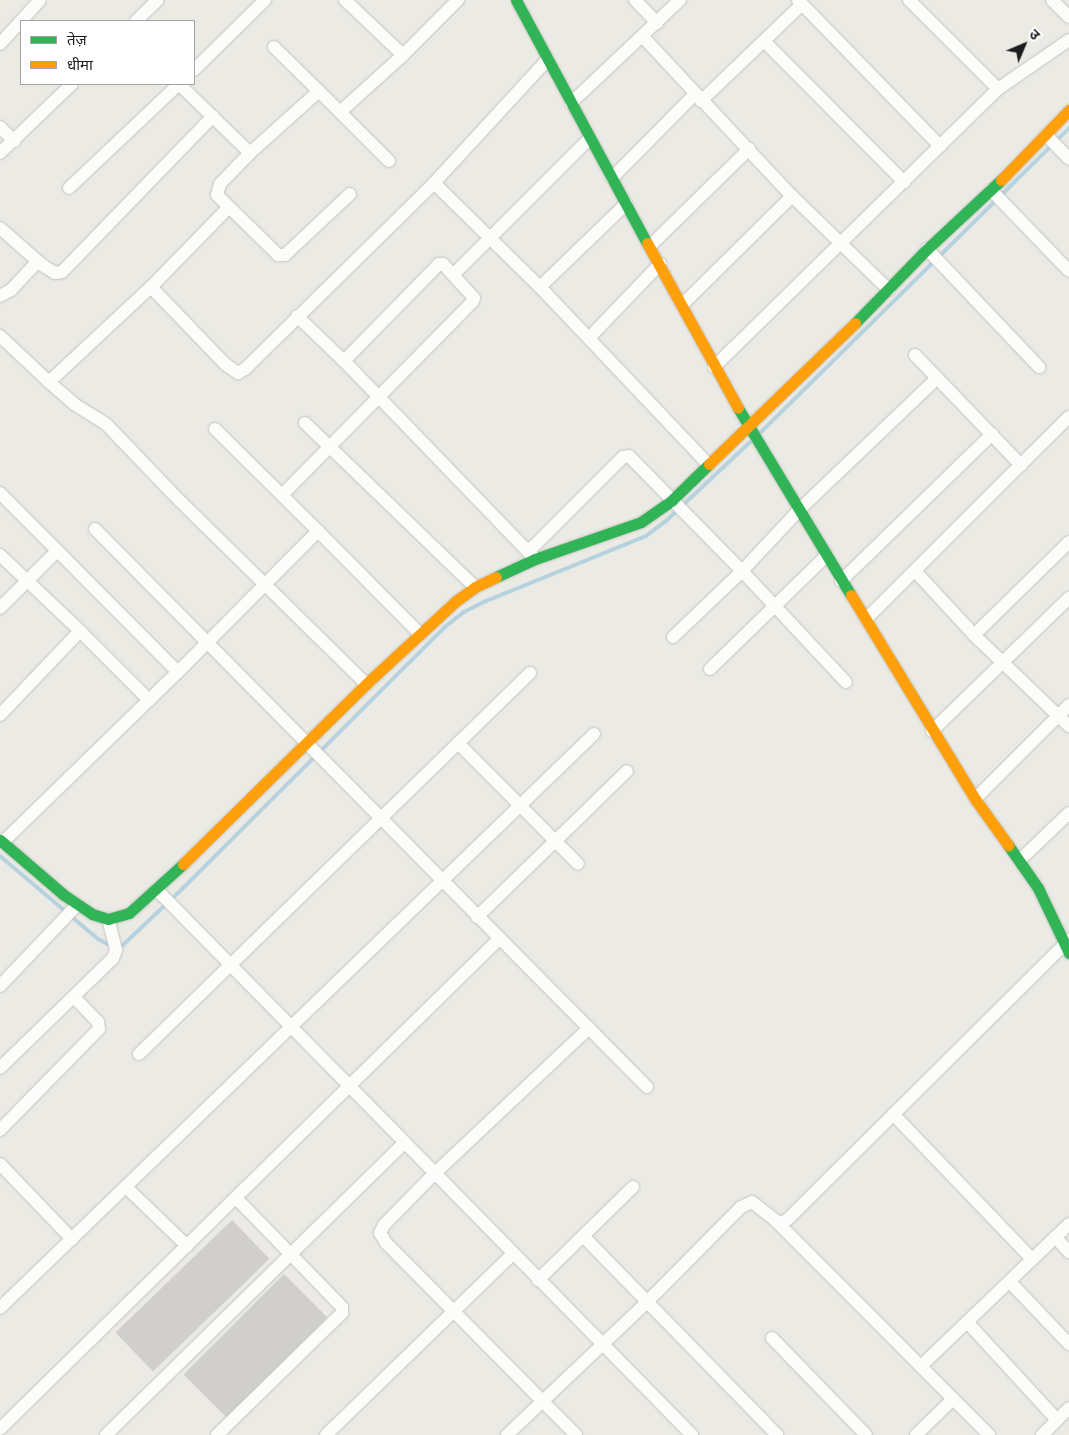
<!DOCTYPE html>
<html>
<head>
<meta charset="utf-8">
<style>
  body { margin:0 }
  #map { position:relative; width:1069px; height:1435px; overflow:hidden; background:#ebeae4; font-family:Manrope,"Noto Sans Devanagari",sans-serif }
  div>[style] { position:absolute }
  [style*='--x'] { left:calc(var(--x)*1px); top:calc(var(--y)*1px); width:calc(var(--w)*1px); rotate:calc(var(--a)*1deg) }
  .stream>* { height:4px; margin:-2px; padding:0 2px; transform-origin:2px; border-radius:2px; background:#b6d2df }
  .building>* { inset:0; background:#d1cfcb; transform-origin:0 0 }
  .roads { filter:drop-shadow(0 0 1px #c3c3c0) drop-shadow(0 0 1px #c3c3c0) }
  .street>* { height:12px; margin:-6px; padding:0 6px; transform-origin:6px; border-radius:6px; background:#fcfcfb }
  .fast>* { height:11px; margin:-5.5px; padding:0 5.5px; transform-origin:5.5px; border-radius:5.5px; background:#30b455 }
  .slow>* { height:11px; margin:-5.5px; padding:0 5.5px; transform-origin:5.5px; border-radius:5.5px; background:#ff9f0a }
  span { translate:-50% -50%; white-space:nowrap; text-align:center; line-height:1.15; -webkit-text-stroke:4px #fff; paint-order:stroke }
  .legend { position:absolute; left:20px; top:20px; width:175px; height:65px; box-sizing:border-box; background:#fff; border:1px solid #a4a4a4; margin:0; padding:6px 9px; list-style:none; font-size:15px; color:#1c1c1c }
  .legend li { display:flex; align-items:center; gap:10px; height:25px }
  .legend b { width:25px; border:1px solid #a4a4a4 }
  .north { position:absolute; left:999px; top:20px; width:50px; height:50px; -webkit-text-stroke:4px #fff; paint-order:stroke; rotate:45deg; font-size:14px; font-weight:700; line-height:20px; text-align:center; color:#1c1c1c }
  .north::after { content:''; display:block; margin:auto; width:18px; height:22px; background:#1c1c1c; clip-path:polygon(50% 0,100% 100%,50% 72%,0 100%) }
</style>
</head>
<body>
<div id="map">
  <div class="stream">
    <div style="--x:759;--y:434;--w:436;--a:-44.6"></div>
    <div style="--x:0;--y:856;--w:128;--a:40.3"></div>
    <div style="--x:98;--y:939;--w:15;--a:28"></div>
    <div style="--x:118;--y:946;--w:5;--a:-11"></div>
    <div style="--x:123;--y:945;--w:83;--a:-43.5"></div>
    <div style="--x:183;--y:888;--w:371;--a:-44.9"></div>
    <div style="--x:446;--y:626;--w:23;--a:-38"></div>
    <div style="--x:464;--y:612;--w:25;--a:-27"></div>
    <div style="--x:486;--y:601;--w:173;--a:-22.1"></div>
    <div style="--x:646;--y:536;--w:25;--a:-37"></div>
    <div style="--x:666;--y:521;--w:115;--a:-43.2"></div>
  </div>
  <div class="building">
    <div style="left:232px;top:1220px;width:54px;height:162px;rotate:46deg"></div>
    <div style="left:284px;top:1274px;width:61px;height:142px;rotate:45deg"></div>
  </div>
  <div class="roads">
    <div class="street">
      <div style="--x:345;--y:0;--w:80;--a:43.5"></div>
      <div style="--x:635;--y:0;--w:32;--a:46"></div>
      <div style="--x:798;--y:0;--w:204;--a:45.8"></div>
      <div style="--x:909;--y:0;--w:126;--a:45"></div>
      <div style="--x:1052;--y:0;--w:24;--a:45"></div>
      <div style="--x:136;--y:21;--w:30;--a:-44"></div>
      <div style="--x:643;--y:37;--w:218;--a:46.9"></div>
      <div style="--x:792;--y:196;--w:135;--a:44.1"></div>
      <div style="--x:764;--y:41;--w:199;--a:45.2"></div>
      <div style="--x:0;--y:44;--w:59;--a:-47.7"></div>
      <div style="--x:274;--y:47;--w:93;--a:44.6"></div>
      <div style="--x:194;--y:70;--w:100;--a:-44.6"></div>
      <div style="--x:319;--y:91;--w:93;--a:138.1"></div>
      <div style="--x:250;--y:153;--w:43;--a:134.1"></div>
      <div style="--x:220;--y:184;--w:11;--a:105"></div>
      <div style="--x:217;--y:195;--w:86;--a:44.5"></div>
      <div style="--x:278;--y:255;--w:7;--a:0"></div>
      <div style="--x:285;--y:255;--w:89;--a:-43.2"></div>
      <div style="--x:701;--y:101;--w:140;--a:-43.8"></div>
      <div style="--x:571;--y:103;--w:150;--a:-43.4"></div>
      <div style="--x:0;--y:127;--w:20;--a:45"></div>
      <div style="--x:1046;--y:135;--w:33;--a:46"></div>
      <div style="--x:0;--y:153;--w:100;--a:-43.8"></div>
      <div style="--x:389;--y:161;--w:69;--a:-135"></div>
      <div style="--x:340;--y:112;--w:85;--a:-42.1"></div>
      <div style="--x:403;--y:55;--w:78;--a:-45"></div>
      <div style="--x:612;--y:178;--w:118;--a:-45.3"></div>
      <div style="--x:434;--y:183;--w:148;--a:44.5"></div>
      <div style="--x:540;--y:287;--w:245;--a:46.5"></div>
      <div style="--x:69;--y:188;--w:151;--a:-43.4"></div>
      <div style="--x:179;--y:84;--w:99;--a:44.2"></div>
      <div style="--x:991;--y:190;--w:112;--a:46.1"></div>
      <div style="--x:0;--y:228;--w:55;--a:41.3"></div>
      <div style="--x:650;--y:246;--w:139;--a:-44.4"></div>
      <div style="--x:927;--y:249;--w:163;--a:46.5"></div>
      <div style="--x:453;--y:275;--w:192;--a:-45"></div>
      <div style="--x:151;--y:287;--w:107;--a:46.1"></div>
      <div style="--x:225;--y:364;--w:16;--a:35"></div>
      <div style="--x:238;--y:373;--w:8;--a:-30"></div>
      <div style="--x:245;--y:369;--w:265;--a:-44.5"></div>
      <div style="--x:434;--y:183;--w:168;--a:-47.4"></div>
      <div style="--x:540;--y:287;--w:120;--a:-44"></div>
      <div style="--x:0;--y:296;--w:13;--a:-29"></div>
      <div style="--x:11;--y:290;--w:38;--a:-47"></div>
      <div style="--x:37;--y:262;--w:21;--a:31"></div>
      <div style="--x:55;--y:273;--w:7;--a:-8"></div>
      <div style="--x:62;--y:272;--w:217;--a:-45.9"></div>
      <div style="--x:682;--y:305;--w:155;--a:-44.7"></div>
      <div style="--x:297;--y:316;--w:65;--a:43.8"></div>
      <div style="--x:344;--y:361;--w:272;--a:46"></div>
      <div style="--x:0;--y:336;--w:67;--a:43.2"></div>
      <div style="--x:49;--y:382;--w:139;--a:-43"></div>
      <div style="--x:151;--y:287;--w:110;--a:-45.7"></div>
      <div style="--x:589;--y:338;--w:103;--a:-46.2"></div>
      <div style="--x:915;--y:355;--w:153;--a:46.1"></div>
      <div style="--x:714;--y:367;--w:397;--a:-44.4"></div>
      <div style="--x:998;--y:89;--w:86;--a:-34.6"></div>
      <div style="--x:49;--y:382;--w:33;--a:41"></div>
      <div style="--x:74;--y:404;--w:39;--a:32"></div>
      <div style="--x:107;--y:425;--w:105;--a:46.2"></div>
      <div style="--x:180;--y:501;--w:261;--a:44.5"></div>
      <div style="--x:305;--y:423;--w:236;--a:44"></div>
      <div style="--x:215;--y:429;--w:145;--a:44.7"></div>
      <div style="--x:0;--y:493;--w:252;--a:45.2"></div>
      <div style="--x:282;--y:495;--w:272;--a:-45.4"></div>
      <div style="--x:473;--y:301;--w:3;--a:-72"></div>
      <div style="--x:474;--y:298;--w:46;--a:-132.4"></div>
      <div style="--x:443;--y:264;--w:4;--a:180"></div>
      <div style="--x:439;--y:264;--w:136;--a:134.4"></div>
      <div style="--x:95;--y:529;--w:785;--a:45.31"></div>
      <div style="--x:528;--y:552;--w:134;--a:-45"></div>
      <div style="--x:623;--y:457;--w:6;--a:-9"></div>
      <div style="--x:629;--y:456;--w:161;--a:45.5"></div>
      <div style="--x:742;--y:571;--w:152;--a:46.9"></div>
      <div style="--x:0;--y:555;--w:110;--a:43.5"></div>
      <div style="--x:80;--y:631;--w:116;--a:133.6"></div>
      <div style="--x:915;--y:571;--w:87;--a:47.3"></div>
      <div style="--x:974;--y:635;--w:132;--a:43.8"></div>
      <div style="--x:841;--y:581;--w:211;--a:-44.2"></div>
      <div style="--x:0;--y:608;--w:81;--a:-45"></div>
      <div style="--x:866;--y:619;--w:286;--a:-44.9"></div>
      <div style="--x:80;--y:631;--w:98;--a:45"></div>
      <div style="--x:974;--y:635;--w:133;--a:-44.4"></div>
      <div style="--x:673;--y:637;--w:95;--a:-43.7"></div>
      <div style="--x:742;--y:571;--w:83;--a:-46.9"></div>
      <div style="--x:799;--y:510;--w:191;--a:-43.7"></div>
      <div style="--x:710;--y:669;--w:162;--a:-44.2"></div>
      <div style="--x:932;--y:731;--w:191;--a:-44.2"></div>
      <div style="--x:458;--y:743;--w:170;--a:45.2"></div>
      <div style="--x:975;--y:799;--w:133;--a:-45"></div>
      <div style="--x:3;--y:842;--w:244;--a:-44.2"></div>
      <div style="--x:178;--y:672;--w:199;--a:-45.2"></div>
      <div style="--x:318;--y:531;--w:145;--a:45.3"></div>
      <div style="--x:1020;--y:860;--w:68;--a:-43.8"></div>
      <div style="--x:157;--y:890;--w:764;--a:45.53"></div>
      <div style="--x:477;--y:917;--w:209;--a:-44.2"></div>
      <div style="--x:0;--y:986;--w:112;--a:-46.5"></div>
      <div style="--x:139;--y:1054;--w:546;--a:-44.26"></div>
      <div style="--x:0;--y:1068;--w:158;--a:-44.2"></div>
      <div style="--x:113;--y:958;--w:9;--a:-69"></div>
      <div style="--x:116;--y:950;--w:32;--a:-104"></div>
      <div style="--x:893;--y:1114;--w:201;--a:46.2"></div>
      <div style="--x:0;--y:1130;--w:141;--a:-45.6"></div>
      <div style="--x:99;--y:1029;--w:7;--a:-98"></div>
      <div style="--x:98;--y:1022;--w:35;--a:-134"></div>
      <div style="--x:0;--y:1164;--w:104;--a:46.2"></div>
      <div style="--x:126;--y:1187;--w:85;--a:44"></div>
      <div style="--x:776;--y:1221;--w:302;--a:45.1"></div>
      <div style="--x:583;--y:1236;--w:278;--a:45.7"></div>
      <div style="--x:1055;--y:1237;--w:21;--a:47"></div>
      <div style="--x:538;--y:1280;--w:133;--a:-44.4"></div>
      <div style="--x:1010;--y:1282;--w:86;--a:46.4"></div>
      <div style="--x:0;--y:1308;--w:826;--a:-44.02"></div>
      <div style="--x:967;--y:1322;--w:133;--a:47.4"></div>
      <div style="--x:772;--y:1338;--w:135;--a:45.9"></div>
      <div style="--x:921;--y:1366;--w:205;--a:-43.8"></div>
      <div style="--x:0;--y:1429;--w:699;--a:-44.48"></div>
      <div style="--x:106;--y:1435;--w:417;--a:-44.4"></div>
      <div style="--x:217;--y:1435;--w:175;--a:-44.3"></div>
      <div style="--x:342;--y:1313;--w:6;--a:-90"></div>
      <div style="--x:342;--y:1307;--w:152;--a:-134.2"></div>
      <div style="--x:326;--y:1435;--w:260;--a:-44.1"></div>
      <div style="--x:507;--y:1435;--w:195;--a:-43.5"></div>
      <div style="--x:648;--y:1301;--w:132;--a:-45.3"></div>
      <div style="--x:741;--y:1207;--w:12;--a:-24"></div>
      <div style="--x:752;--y:1202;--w:31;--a:38"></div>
      <div style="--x:776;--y:1221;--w:6;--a:18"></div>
      <div style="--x:782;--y:1223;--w:7;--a:-34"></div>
      <div style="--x:788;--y:1219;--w:396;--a:-44.8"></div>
      <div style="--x:576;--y:1435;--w:270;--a:-134.7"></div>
      <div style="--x:386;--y:1243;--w:12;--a:-121"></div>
      <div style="--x:380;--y:1233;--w:9;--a:-63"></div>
      <div style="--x:384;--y:1225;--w:71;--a:-45.6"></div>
      <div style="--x:434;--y:1174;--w:213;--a:-43.3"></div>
      <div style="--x:916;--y:1435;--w:52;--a:-44.2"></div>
      <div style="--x:1042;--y:1435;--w:38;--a:-45"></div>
    </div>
    <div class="fast">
      <div style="--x:516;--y:0;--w:276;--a:61.7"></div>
      <div style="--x:855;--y:323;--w:103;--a:-45.8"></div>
      <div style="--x:927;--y:249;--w:101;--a:-43"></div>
      <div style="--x:738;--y:408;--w:218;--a:58.9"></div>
      <div style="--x:496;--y:577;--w:43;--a:-24.8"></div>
      <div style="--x:535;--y:559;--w:112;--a:-19.2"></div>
      <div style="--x:641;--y:522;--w:38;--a:-35"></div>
      <div style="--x:672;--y:500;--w:52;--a:-44.2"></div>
      <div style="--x:0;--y:840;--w:84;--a:40.7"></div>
      <div style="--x:64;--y:895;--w:34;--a:34"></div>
      <div style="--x:92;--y:914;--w:17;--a:17"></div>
      <div style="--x:108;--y:919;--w:22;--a:-16"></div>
      <div style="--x:129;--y:913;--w:73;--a:-42.2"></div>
      <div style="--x:1008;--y:845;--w:52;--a:55.1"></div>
      <div style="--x:1038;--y:888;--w:72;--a:64.5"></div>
    </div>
    <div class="slow">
      <div style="--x:1001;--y:180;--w:98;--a:-45.8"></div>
      <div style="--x:647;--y:243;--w:188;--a:61.1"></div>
      <div style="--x:709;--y:464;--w:203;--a:-44"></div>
      <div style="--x:851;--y:595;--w:239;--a:58.7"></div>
      <div style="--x:975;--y:799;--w:57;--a:54.3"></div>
      <div style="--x:183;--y:864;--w:257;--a:-44.5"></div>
      <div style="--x:366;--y:684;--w:122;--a:-42.7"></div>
      <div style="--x:456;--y:601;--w:24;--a:-36"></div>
      <div style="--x:475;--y:587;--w:23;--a:-25"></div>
    </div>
  </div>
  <ul class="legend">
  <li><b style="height:6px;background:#30b455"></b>तेज़</li>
  <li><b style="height:6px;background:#ff9f0a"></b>धीमा</li>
  </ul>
  <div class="north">उ</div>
</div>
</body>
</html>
